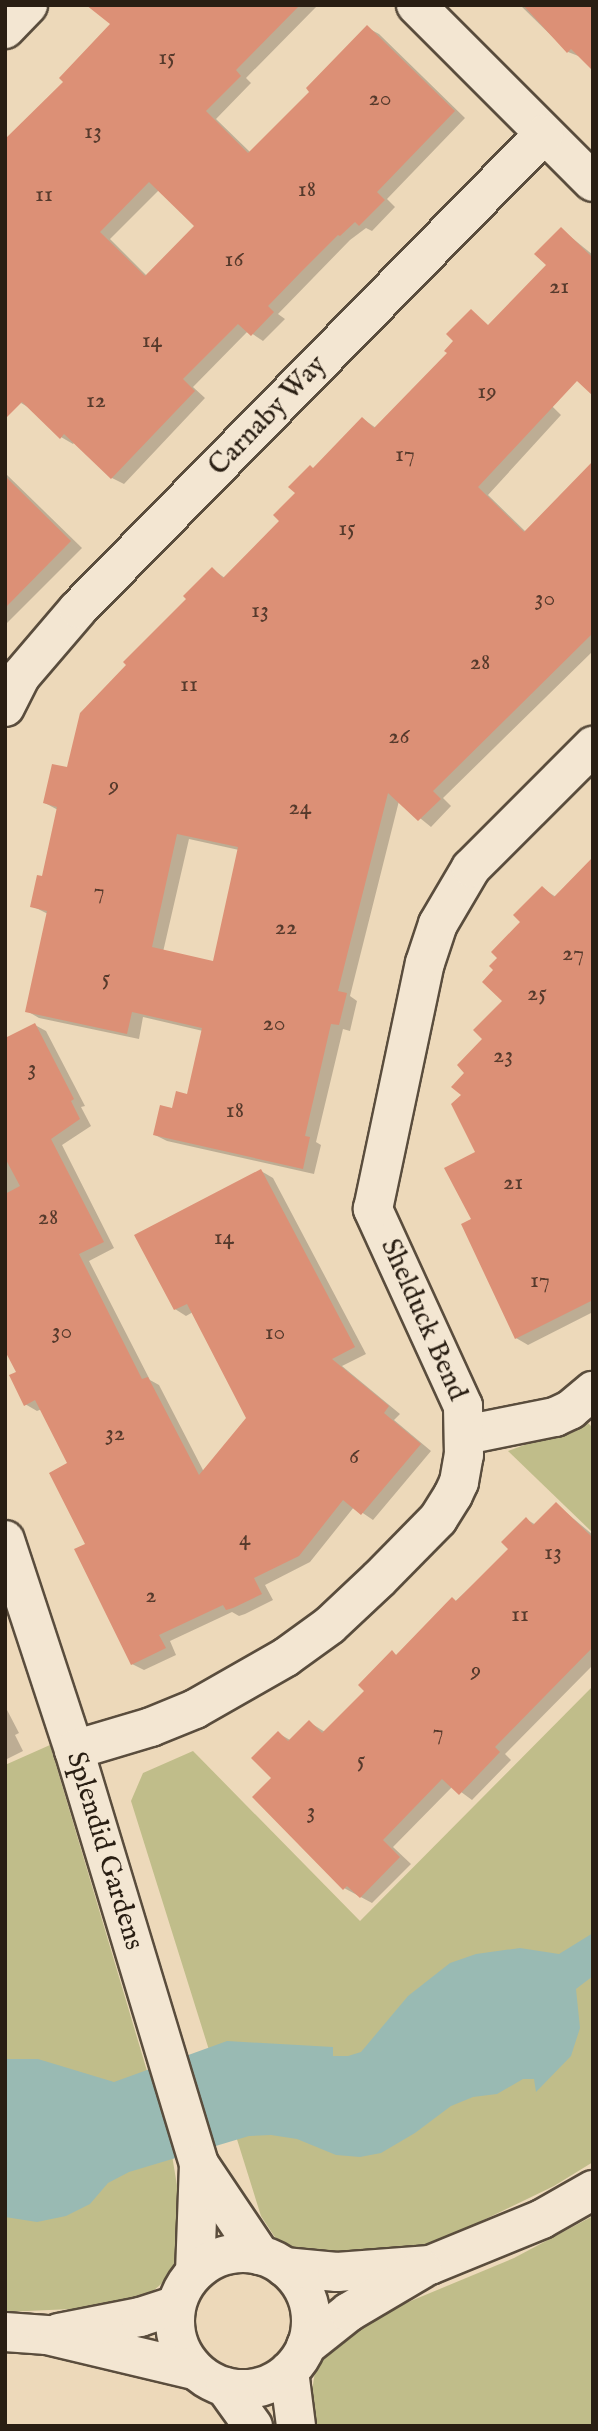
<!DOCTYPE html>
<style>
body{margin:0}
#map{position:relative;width:598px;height:2431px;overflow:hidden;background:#edd9ba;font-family:"IM FELL English",serif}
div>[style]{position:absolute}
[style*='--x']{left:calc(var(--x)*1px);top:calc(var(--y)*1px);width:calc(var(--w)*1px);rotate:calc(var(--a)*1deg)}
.green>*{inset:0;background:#c0bd8a}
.water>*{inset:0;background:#99bab3}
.shadow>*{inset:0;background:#0003}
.building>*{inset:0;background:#dc9076}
.roads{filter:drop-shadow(2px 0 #5a4d3d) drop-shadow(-2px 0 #5a4d3d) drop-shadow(0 2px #5a4d3d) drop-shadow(0 -2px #5a4d3d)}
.minor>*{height:38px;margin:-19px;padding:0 19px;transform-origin:19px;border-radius:19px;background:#f3e6d2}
.minor>.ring{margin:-19px;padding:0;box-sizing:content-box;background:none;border:38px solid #f3e6d2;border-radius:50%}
span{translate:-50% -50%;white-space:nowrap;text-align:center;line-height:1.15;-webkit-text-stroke:5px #f3e6d2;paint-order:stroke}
.number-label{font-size:24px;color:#563a2c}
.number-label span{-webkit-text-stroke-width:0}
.street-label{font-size:28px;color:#291e13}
.frame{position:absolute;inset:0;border:7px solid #291e13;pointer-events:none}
</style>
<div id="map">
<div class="green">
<i style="clip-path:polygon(587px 1422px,593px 1428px,593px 1533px,508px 1451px)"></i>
<i style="clip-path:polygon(593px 1686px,593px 2162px,554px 2186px,446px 2238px,406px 2251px,375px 2256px,299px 2250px,278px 2242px,261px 2216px,131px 1801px,143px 1773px,193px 1751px,360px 1921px)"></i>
<i style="clip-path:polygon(50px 1745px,172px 2155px,179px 2198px,180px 2260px,168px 2278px,152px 2292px,116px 2307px,5px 2312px,5px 1765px)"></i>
<i style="clip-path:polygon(593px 2216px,593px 2426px,316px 2426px,312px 2391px,316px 2365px,329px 2344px,370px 2318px,514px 2258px)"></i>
</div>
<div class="water">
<i style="clip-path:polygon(593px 1933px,593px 1976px,576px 1989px,580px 2028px,571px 2056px,536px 2092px,534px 2079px,523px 2079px,497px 2094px,473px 2097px,451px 2106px,415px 2133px,381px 2153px,360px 2157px,336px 2155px,297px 2139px,271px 2135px,249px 2136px,129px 2172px,108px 2183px,90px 2204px,66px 2216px,37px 2222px,5px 2217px,5px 2059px,38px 2059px,114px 2082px,227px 2041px,333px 2047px,333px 2056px,348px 2056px,361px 2052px,408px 1996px,450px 1963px,476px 1954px,520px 1948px,559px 1954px)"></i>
</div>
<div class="shadow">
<i style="clip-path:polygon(evenodd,139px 5px,318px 5px,246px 78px,251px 83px,216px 119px,251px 153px,312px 92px,368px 28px,379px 34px,465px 118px,387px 199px,395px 207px,372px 231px,366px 228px,350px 240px,313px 278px,278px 314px,285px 319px,263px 341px,248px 331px,193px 387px,205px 398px,124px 484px,112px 478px,75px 442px,73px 444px,61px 437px,33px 410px,21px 403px,139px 5px,159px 190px,196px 226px,147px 276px,110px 239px,159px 190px)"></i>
<i style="clip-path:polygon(520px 5px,593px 5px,581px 57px,568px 52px)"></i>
<i style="clip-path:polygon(561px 229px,593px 255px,593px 366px,548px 265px)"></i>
<i style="clip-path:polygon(evenodd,480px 335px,561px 415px,488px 495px,526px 532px,593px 464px,593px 651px,443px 798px,451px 806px,431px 827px,399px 801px,350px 996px,357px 1001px,350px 1031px,343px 1029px,316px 1142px,321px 1145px,314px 1174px,167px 1141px,155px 1135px,188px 1096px,203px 1031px,143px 1017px,139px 1039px,39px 1018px,27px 1011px,48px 914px,32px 906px,43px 878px,58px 810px,45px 803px,212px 569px,225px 578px,281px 521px,314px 469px,363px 419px,376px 428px,480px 335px,189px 839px,239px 850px,214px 963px,163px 952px,189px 839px)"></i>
<i style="clip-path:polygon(5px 473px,82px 548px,5px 625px)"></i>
<i style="clip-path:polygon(542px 888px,556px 897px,593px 1198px,593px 1312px,528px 1345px,516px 1338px,473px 1220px,477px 1153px,467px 1073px,504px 1001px,496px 970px,500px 958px)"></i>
<i style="clip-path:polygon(35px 1025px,46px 1031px,85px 1106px,81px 1107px,91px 1126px,62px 1145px,114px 1248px,89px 1261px,150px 1380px,159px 1385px,204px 1472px,248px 1419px,193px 1312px,186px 1316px,175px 1309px,261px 1171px,273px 1178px,366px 1354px,342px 1366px,400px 1414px,394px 1420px,431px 1451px,373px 1520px,354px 1507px,310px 1562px,265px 1585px,273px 1600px,245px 1614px,239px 1616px,232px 1612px,170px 1641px,176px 1655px,144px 1670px,132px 1664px,87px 1544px,70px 1464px,42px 1409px,37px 1411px,25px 1404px,18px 1372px,5px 1347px,5px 1040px)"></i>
<i style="clip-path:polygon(556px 1504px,593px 1535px,593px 1665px,505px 1754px,511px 1760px,472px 1800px,453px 1786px,393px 1847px,411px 1864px,372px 1903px,344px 1888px,274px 1778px,278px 1733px,290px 1740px,309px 1722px,325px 1732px,366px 1691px,392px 1652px,397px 1656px,511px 1549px,526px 1519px,536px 1525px)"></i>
<i style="clip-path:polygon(5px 1706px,19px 1733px,15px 1735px,23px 1751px,5px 1760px)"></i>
</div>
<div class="building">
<i style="clip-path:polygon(evenodd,86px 5px,300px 5px,236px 70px,241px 76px,206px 111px,248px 153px,309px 92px,306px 88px,367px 25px,455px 111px,377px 192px,385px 200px,359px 226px,355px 222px,340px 236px,338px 235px,301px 272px,268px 306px,274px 312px,251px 336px,238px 324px,183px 379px,195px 391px,111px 479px,64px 434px,60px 439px,22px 402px,5px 419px,5px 139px,63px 82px,59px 78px,110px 24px,86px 5px,149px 182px,194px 226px,145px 276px,100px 232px,149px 182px)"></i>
<i style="clip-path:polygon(523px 5px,593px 5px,593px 71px,571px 49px,567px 53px)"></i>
<i style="clip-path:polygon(evenodd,561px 227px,593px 258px,593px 396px,577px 381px,478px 487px,524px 532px,593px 461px,593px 633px,433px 791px,441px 799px,418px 821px,388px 793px,338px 991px,347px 993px,339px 1025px,331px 1024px,305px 1136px,310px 1137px,303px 1169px,153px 1135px,160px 1105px,172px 1108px,176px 1091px,187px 1094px,202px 1028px,132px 1012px,127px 1034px,25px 1012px,47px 911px,30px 907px,37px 875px,42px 876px,57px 807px,43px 803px,52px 764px,67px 767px,80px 713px,126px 665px,123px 662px,186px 599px,183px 596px,212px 567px,223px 578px,279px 521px,273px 515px,295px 493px,288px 487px,310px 465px,313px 468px,362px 417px,374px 428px,447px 353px,444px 351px,453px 341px,446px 334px,471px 309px,488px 325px,546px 265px,534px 254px,561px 227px,177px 834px,238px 847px,213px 961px,152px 947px,177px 834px)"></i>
<i style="clip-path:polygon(5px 476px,71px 541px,5px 608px)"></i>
<i style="clip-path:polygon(593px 857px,593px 1300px,515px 1339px,461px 1224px,471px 1219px,444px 1168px,475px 1152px,451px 1104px,461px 1095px,451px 1087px,464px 1073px,457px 1065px,482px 1039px,473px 1030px,502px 1001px,482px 982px,493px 970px,489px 966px,497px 958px,491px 952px,520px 922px,513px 915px,542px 886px,554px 897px)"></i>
<i style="clip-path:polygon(35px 1023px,74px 1099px,71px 1101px,80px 1119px,51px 1139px,104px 1242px,79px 1254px,142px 1379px,148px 1377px,199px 1475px,246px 1418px,187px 1304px,174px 1310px,134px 1235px,261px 1169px,355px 1347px,332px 1359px,389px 1406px,384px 1413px,421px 1444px,361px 1515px,343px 1500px,299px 1556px,254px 1578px,262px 1594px,233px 1608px,226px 1610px,223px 1605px,159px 1635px,166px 1648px,131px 1665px,74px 1549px,85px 1544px,49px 1473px,67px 1463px,35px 1400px,24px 1406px,9px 1375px,16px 1372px,5px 1351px,5px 1194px,20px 1186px,5px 1158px,5px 1038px)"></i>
<i style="clip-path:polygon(556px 1502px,593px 1538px,593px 1647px,495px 1747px,500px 1752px,459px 1795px,442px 1779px,383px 1840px,400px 1857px,360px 1898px,347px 1886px,343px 1890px,252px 1797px,271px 1778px,251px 1758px,278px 1731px,288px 1741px,309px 1720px,322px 1733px,364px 1691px,358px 1685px,392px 1650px,396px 1655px,452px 1597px,456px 1601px,508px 1549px,501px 1542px,526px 1517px,533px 1525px)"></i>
</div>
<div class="roads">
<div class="minor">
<i style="--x:416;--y:5;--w:250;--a:45"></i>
<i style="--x:5;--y:29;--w:33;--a:-46"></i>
<i style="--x:5;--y:707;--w:34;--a:-63"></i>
<i style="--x:20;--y:677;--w:89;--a:-49.5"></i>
<i style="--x:78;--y:609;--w:665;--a:-45.55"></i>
<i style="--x:465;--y:1435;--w:92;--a:-11.3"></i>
<i style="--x:555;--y:1417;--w:17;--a:-25"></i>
<i style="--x:570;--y:1410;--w:30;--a:-40"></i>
<i style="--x:5;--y:1540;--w:221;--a:71.8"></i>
<i style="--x:74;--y:1750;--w:432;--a:73.2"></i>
<i style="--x:199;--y:2164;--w:108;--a:92.1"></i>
<i style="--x:74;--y:1750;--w:80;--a:-16.6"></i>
<i style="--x:151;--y:1727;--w:48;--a:-22.2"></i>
<i style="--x:195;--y:1709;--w:105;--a:-29.7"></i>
<i style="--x:286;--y:1657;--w:54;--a:-36"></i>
<i style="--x:330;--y:1625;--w:67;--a:-43.2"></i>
<i style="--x:379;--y:1579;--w:84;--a:-45.5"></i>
<i style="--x:438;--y:1519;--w:28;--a:-58"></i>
<i style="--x:453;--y:1495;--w:14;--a:-65"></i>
<i style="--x:459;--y:1482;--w:27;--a:-80"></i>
<i style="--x:464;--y:1455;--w:49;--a:-91.2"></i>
<i style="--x:463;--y:1406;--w:217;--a:-114.6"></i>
<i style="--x:373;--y:1209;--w:251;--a:-78.1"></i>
<i style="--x:425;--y:963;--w:41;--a:-71.6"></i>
<i style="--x:438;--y:924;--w:65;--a:-59.5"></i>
<i style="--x:471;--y:868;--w:173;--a:-45"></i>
<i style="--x:199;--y:2164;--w:110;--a:56.2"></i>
<i class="ring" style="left:175px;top:2253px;width:98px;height:98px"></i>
<i style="--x:284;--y:2267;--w:53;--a:5.4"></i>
<i style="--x:337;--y:2272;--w:93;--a:-4.3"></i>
<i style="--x:430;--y:2265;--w:121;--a:-22.3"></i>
<i style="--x:542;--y:2219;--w:59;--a:-29.6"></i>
<i style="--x:5;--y:2332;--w:42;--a:4.1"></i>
<i style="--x:47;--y:2335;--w:151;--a:13.4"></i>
<i style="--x:59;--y:2333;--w:83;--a:-11.2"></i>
<i style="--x:140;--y:2317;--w:38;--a:-18"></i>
<i style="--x:306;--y:2346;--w:55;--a:-38.3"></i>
<i style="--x:349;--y:2312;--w:85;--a:-30.5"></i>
<i style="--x:289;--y:2371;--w:55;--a:82.7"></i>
<i style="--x:225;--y:2387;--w:48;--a:54.3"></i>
</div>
</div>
<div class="number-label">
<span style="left:167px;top:58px">15</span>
<span style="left:380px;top:99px">20</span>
<span style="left:93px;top:132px">13</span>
<span style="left:307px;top:190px">18</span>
<span style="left:44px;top:195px">11</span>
<span style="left:234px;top:260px">16</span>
<span style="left:559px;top:287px">21</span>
<span style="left:152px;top:341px">14</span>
<span style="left:487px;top:392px">19</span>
<span style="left:96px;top:401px">12</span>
<span style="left:405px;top:455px">17</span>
<span style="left:347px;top:529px">15</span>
<span style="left:545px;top:599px">30</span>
<span style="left:260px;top:611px">13</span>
<span style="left:480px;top:663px">28</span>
<span style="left:189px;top:685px">11</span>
<span style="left:399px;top:737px">26</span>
<span style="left:114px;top:786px">9</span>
<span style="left:300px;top:808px">24</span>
<span style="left:99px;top:892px">7</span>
<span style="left:286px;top:928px">22</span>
<span style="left:573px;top:954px">27</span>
<span style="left:106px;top:979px">5</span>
<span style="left:537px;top:994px">25</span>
<span style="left:274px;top:1024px">20</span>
<span style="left:503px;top:1056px">23</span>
<span style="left:32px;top:1069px">3</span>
<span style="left:235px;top:1111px">18</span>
<span style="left:513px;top:1183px">21</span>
<span style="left:48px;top:1218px">28</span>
<span style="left:224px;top:1238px">14</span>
<span style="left:540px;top:1281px">17</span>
<span style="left:62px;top:1332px">30</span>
<span style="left:275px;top:1333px">10</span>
<span style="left:115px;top:1434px">32</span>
<span style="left:354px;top:1457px">6</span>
<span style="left:245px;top:1539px">4</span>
<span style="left:553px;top:1553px">13</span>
<span style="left:151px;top:1596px">2</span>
<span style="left:520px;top:1615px">11</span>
<span style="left:476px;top:1671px">9</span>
<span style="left:438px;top:1733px">7</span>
<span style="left:361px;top:1761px">5</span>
<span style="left:311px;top:1812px">3</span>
</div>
<div class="street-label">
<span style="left:268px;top:416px;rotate:-46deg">Carnaby Way</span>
<span style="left:423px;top:1320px;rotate:66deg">Shelduck Bend</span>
<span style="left:104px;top:1851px;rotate:73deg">Splendid Gardens</span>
</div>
<div class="frame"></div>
</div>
